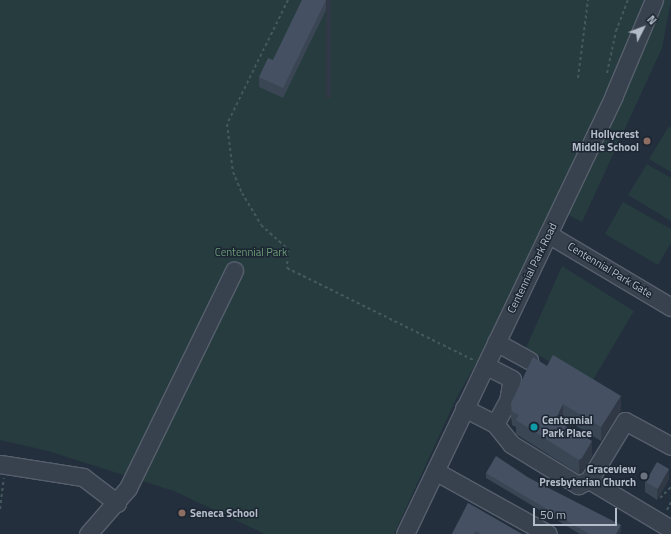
<!DOCTYPE html>
<style>
body{margin:0}
#map{position:relative;width:671px;height:534px;overflow:hidden;background:#242f3e;font-family:"Titillium Web",sans-serif}
div>[style]{position:absolute}
[style*='--x']{left:calc(var(--x)*1px);top:calc(var(--y)*1px);width:calc(var(--w)*1px);rotate:calc(var(--a)*1deg)}
.green>*{inset:0;background:#263c3f}
.path>*{height:2px;margin-top:-1px;transform-origin:0;background:repeating-linear-gradient(90deg,#44595c 0 3px,transparent 0 6px)}
.roads{filter:drop-shadow(1px 0 #565f6c) drop-shadow(-1px 0 #565f6c) drop-shadow(0 1px #565f6c) drop-shadow(0 -1px #565f6c)}
.minor>*{height:17px;margin:-8.5px;padding:0 8.5px;transform-origin:8.5px;border-radius:8.5px;background:#38414e}
.wall>*{inset:0;background:#3b4654}
.shaded-wall>*{inset:0;background:#303945;transform-origin:0 0}
.building>*{inset:0;background:#455162;transform-origin:0 0}
.dots>*{width:11px;height:11px;translate:-50% -50%;box-sizing:border-box;border:2px solid #1d2633;border-radius:50%}
span{translate:-50% -50%;white-space:nowrap;text-align:center;line-height:1.15;-webkit-text-stroke:3px #1d2633;paint-order:stroke}
.poi-label{font-size:11px;color:#b4bcc9;font-weight:700}
.right{translate:-100% -50%;text-align:right}
.left{translate:0 -50%;text-align:left}
.park-label{font-size:11px;color:#6b9a76}
.street-label{font-size:11px;color:#b4bcc9}
.north{position:absolute;left:623px;top:8px;width:40px;height:40px;-webkit-text-stroke:3px #1d2633;paint-order:stroke;rotate:48deg;font-size:11px;font-weight:700;line-height:16px;text-align:center;color:#b4bcc9}
.north::after{content:'';display:block;margin:auto;width:14px;height:18px;background:#b4bcc9;clip-path:polygon(50% 0,100% 100%,50% 72%,0 100%)}
.scale{position:absolute;left:533px;top:508px;width:84px;height:18px;box-sizing:border-box;border:2px solid #b4bcc9;border-top:0;padding-left:5px;font-size:12px;line-height:14px;white-space:nowrap;color:#b4bcc9;-webkit-text-stroke:3px #1d2633;paint-order:stroke}
</style>
<div id="map">
<div class="green">
<i style="clip-path:polygon(0 0,671px 0,662px 48px,582px 222px,563px 212px,457px 397px,394px 534px,265px 534px,174px 491px,48px 451px,0 440px)"></i>
<i style="clip-path:polygon(669px 126px,671px 128px,671px 172px,649px 159px)"></i>
<i style="clip-path:polygon(647px 164px,671px 178px,671px 221px,628px 195px)"></i>
<i style="clip-path:polygon(623px 202px,671px 229px,671px 243px,658px 265px,605px 234px)"></i>
<i style="clip-path:polygon(562px 266px,634px 311px,590px 385px,526px 348px)"></i>
</div>
<div class="path">
<i style="--x:288;--y:0;--w:138;--a:116.2"></i>
<i style="--x:227;--y:124;--w:48;--a:82.9"></i>
<i style="--x:233;--y:172;--w:23;--a:67"></i>
<i style="--x:242;--y:193;--w:37;--a:59"></i>
<i style="--x:261;--y:225;--w:36;--a:42"></i>
<i style="--x:288;--y:249;--w:19;--a:93"></i>
<i style="--x:287;--y:268;--w:208;--a:26.3"></i>
<i style="--x:607;--y:73;--w:43;--a:-77.9"></i>
<i style="--x:616;--y:31;--w:33;--a:-69"></i>
<i style="--x:578;--y:78;--w:79;--a:-82.7"></i>
<i style="--x:660;--y:498;--w:16;--a:-45"></i>
<i style="--x:0;--y:509;--w:31;--a:-83"></i>
<i style="--x:667;--y:510;--w:9;--a:-63"></i>
</div>
<div class="roads">
<div class="minor">
<i style="--x:548;--y:234;--w:143;--a:30.7"></i>
<i style="--x:496;--y:342;--w:38;--a:29"></i>
<i style="--x:464;--y:408;--w:35;--a:27"></i>
<i style="--x:495;--y:424;--w:26;--a:-61"></i>
<i style="--x:508;--y:401;--w:22;--a:-80"></i>
<i style="--x:512;--y:379;--w:30;--a:-153"></i>
<i style="--x:495;--y:424;--w:26;--a:51"></i>
<i style="--x:511;--y:444;--w:79;--a:31.5"></i>
<i style="--x:578;--y:485;--w:12;--a:-24"></i>
<i style="--x:589;--y:480;--w:69;--a:-58.6"></i>
<i style="--x:625;--y:421;--w:52;--a:28.5"></i>
<i style="--x:0;--y:464;--w:84;--a:8.9"></i>
<i style="--x:83;--y:477;--w:43;--a:37.4"></i>
<i style="--x:435;--y:471;--w:129;--a:29.1"></i>
<i style="--x:589;--y:480;--w:96;--a:30.9"></i>
<i style="--x:88;--y:534;--w:61;--a:-49"></i>
<i style="--x:128;--y:488;--w:242;--a:-64"></i>
<i style="--x:405;--y:534;--w:486;--a:-64.5"></i>
<i style="--x:614;--y:95;--w:103;--a:-67.2"></i>
</div>
</div>
<div class="wall">
<i style="clip-path:polygon(302px 0,331px 0,283px 98px,259px 87px,259px 77px,273px 60px)"></i>
<i style="clip-path:polygon(547px 366px,621px 410px,601px 441px,563px 418px,561px 423px,592px 456px,582px 472px,579px 474px,516px 434px,516px 427px,512px 425px,511px 417px,511px 403px)"></i>
<i style="clip-path:polygon(486px 473px,529px 478px,621px 531px,619px 534px,580px 534px,486px 478px)"></i>
<i style="clip-path:polygon(669px 479px,657px 500px,645px 492px,645px 482px)"></i>
<i style="clip-path:polygon(468px 503px,522px 534px,452px 534px)"></i>
</div>
<div class="shaded-wall">
<i style="left:326px;top:0;width:5px;height:98px"></i>
<i style="clip-path:polygon(621px 396px,621px 410px,601px 441px,601px 427px)"></i>
<i style="clip-path:polygon(563px 404px,563px 418px,555px 434px,555px 420px)"></i>
<i style="clip-path:polygon(592px 441px,592px 456px,582px 472px,579px 474px,579px 460px)"></i>
<i style="clip-path:polygon(669px 469px,669px 479px,657px 500px,657px 490px)"></i>
<i style="clip-path:polygon(621px 525px,621px 531px,619px 534px,616px 534px)"></i>
</div>
<div class="building">
<i style="clip-path:polygon(302px 0,326px 0,283px 88px,259px 77px,268px 58px,273px 60px)"></i>
<i style="clip-path:polygon(553px 355px,621px 396px,601px 427px,563px 404px,555px 420px,592px 441px,582px 458px,579px 460px,516px 420px,519px 415px,512px 411px,511px 403px,533px 357px,547px 366px)"></i>
<i style="clip-path:polygon(496px 456px,529px 478px,621px 525px,616px 534px,589px 534px,486px 473px)"></i>
<i style="left:657px;top:462px;width:14px;height:23px;rotate:30deg"></i>
<i style="clip-path:polygon(468px 503px,522px 534px,481px 534px,476px 531px,474px 534px,452px 534px)"></i>
</div>
<div class="dots">
<i style="left:647px;top:141px;background:#8d6e63"></i>
<i style="left:534px;top:427px;background:#0f9aa8"></i>
<i style="left:644px;top:476px;background:#6b7280"></i>
<i style="left:182px;top:513px;background:#8d6e63"></i>
</div>
<div class="poi-label">
<span class="right" style="left:639px;top:141px">Hollycrest<br>Middle School</span>
<span class="left" style="left:542px;top:427px">Centennial<br>Park Place</span>
<span class="right" style="left:636px;top:476px">Graceview<br>Presbyterian Church</span>
<span class="left" style="left:190px;top:513px">Seneca School</span>
</div>
<div class="park-label">
<span style="left:251px;top:252px">Centennial Park</span>
</div>
<div class="street-label">
<span style="left:532px;top:268px;rotate:-64deg">Centennial Park Road</span>
<span style="left:610px;top:270px;rotate:31deg">Centennial Park Gate</span>
</div>
<div class="north">N</div>
<div class="scale">50 m</div>
</div>
